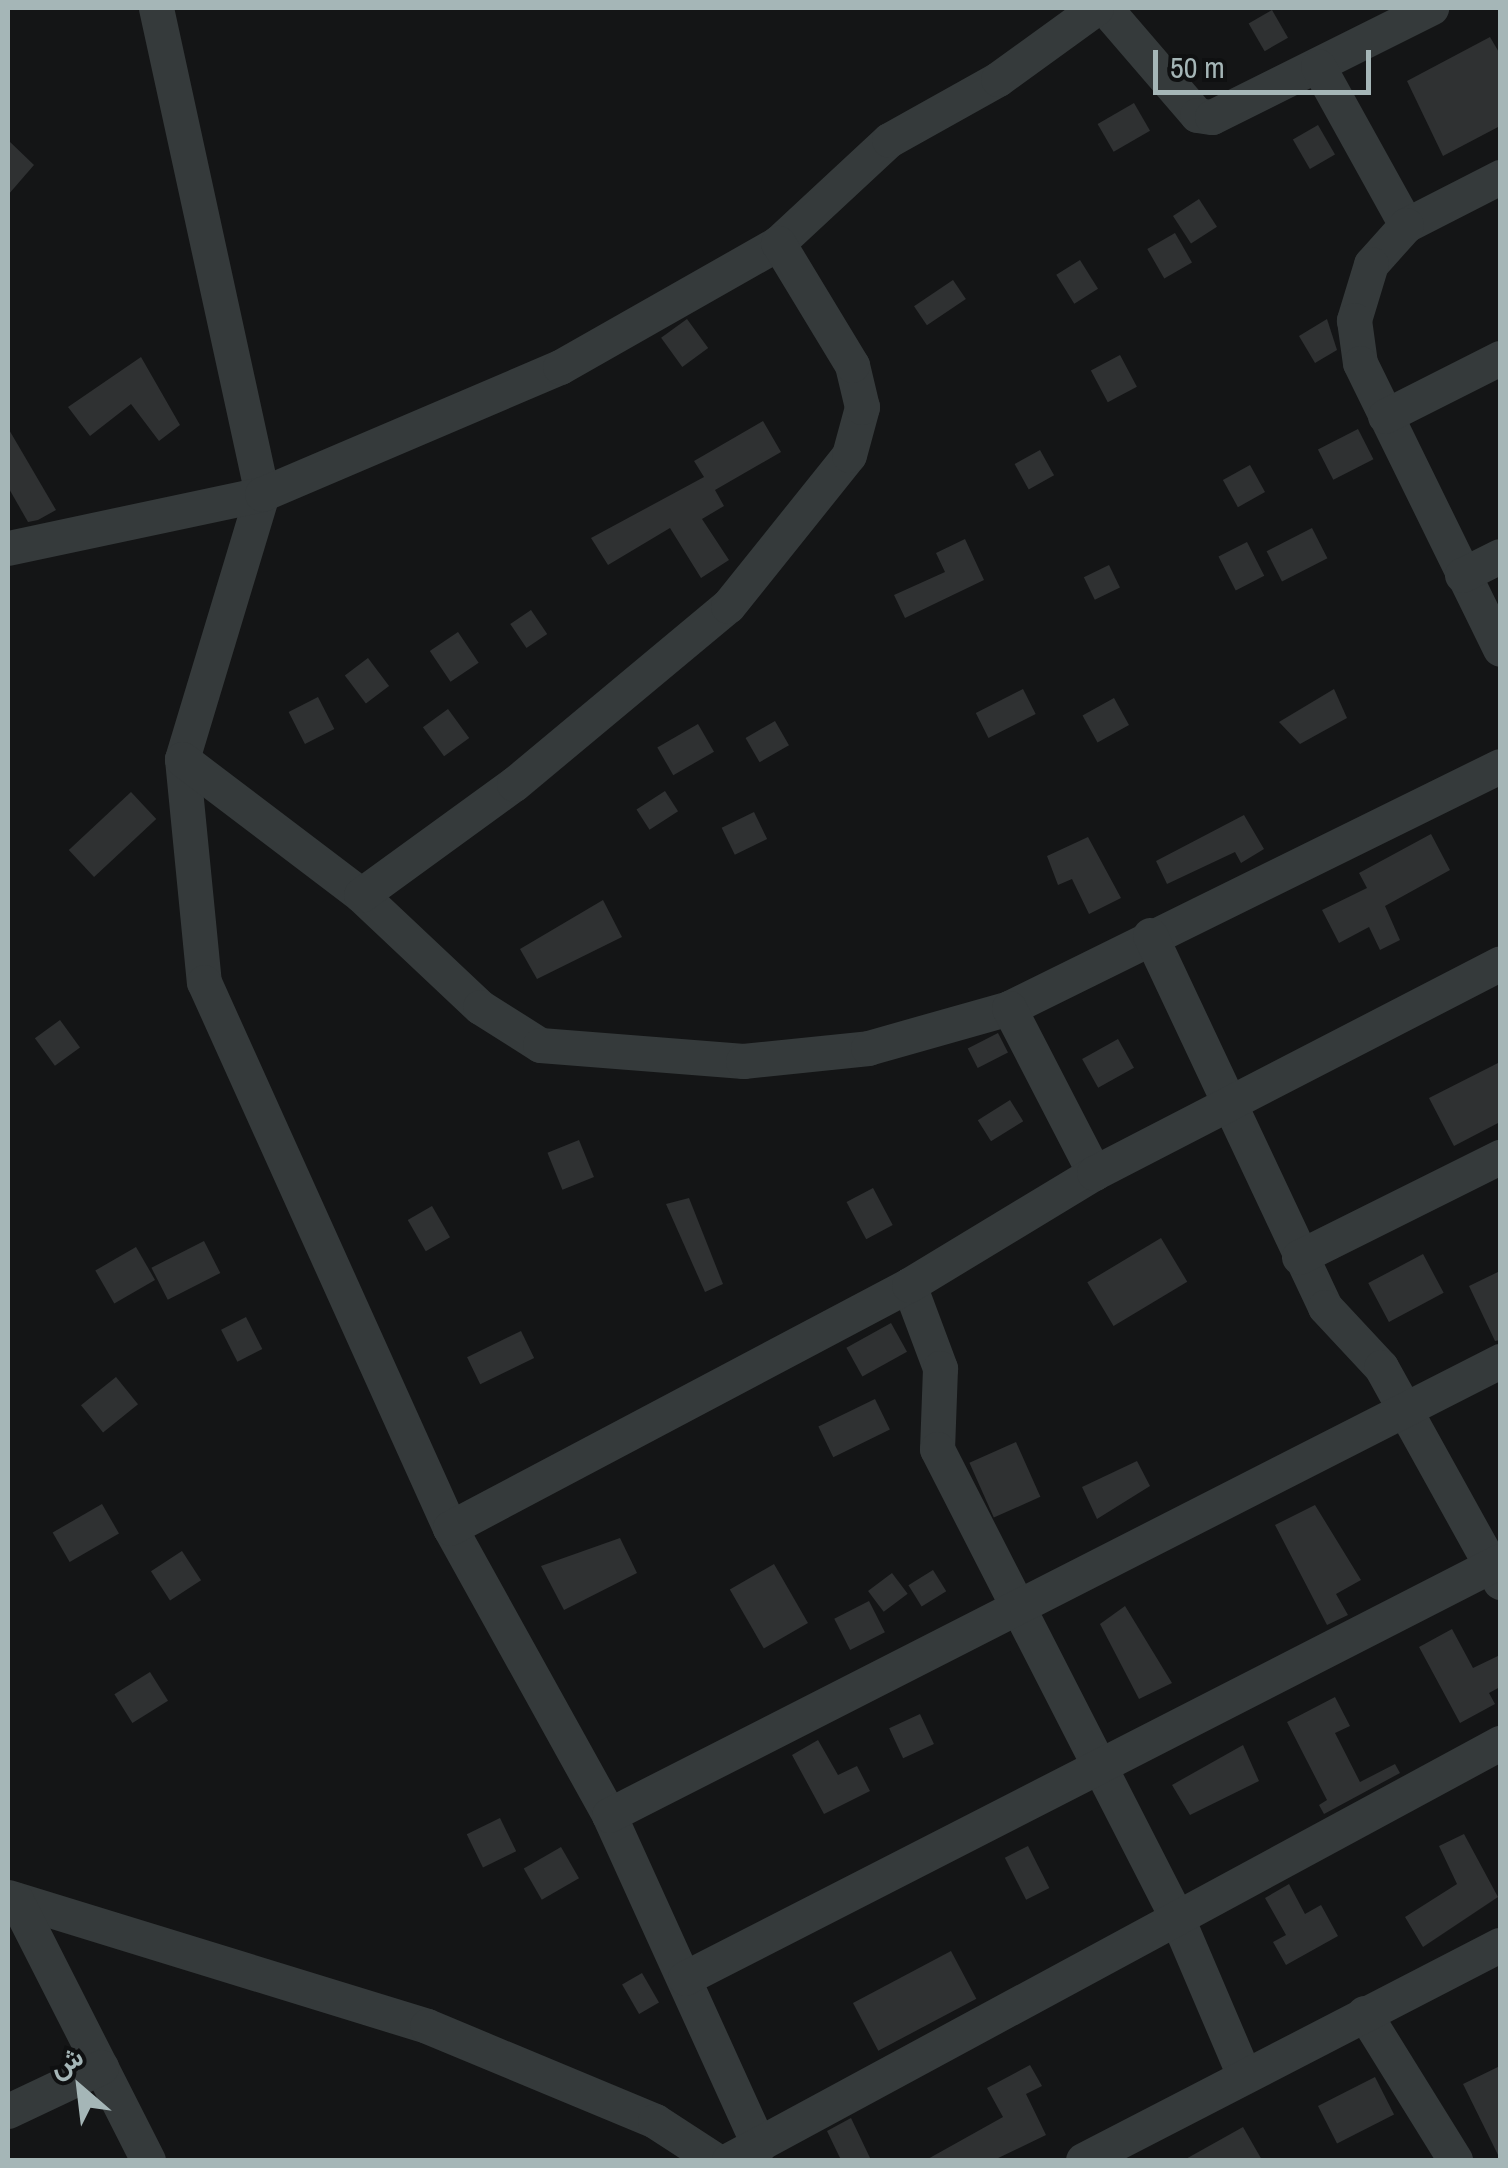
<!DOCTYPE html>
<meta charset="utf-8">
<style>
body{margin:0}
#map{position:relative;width:1508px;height:2168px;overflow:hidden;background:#141516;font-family:"Archivo Narrow",Vazirmatn,sans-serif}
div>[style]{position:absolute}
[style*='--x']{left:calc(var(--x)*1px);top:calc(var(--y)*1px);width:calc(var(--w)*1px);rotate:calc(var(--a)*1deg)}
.building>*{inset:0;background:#2f3132;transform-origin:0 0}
.minor>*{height:35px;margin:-17.5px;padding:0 17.5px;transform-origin:17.5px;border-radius:17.5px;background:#353a3b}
span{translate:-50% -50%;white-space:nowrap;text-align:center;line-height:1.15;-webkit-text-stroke:9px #0f1011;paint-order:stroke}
.frame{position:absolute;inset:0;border:10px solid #a5b6b7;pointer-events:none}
.north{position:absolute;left:30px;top:2038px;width:100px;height:100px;-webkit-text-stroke:8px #0f1011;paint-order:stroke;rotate:332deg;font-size:28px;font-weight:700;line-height:40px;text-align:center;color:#a5b6b7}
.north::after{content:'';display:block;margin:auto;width:35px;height:45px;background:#a5b6b7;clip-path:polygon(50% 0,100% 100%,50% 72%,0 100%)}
.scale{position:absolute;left:1153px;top:50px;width:218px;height:45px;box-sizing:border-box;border:5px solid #a5b6b7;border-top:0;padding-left:12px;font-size:30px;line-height:35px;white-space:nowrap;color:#a5b6b7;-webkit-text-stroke:8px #0f1011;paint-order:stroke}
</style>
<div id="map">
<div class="building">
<i style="left:1272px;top:10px;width:32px;height:27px;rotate:60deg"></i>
<i style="clip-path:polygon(1490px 37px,1500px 54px,1500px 126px,1443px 156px,1407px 81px)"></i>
<i style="left:1134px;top:103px;width:32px;height:42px;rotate:60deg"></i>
<i style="left:1318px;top:125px;width:34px;height:29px;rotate:60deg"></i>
<i style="clip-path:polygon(8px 140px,34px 165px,8px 195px)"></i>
<i style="left:1199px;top:199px;width:33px;height:31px;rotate:57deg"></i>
<i style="left:1175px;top:233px;width:34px;height:32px;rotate:60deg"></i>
<i style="left:1080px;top:260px;width:34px;height:28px;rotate:58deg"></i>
<i style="left:953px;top:280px;width:23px;height:47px;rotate:56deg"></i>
<i style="left:687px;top:319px;width:36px;height:32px;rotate:54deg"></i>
<i style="clip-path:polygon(1327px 319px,1337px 350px,1315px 363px,1299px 336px)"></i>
<i style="left:1120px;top:355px;width:36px;height:33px;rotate:62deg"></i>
<i style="clip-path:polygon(141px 357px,180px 425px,159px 441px,131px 404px,90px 436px,68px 407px)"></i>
<i style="clip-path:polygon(763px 421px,781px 452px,715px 490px,724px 506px,702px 519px,729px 560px,701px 578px,670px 528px,608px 565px,591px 538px,704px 477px,694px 461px)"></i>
<i style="clip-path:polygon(8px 428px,56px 510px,38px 520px,28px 522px,8px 487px)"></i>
<i style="left:1358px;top:429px;width:34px;height:45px;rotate:63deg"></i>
<i style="left:1040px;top:450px;width:29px;height:29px;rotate:61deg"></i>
<i style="left:1250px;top:465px;width:31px;height:31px;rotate:61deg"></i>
<i style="left:1312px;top:528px;width:34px;height:51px;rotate:63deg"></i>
<i style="clip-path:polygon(965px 539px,984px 580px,905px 618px,894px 595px,945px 572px,936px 553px)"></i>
<i style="left:1247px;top:542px;width:38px;height:32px;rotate:63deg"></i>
<i style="left:1109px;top:565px;width:25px;height:28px;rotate:64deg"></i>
<i style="left:531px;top:610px;width:29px;height:25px;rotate:56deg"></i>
<i style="left:458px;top:632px;width:37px;height:34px;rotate:56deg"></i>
<i style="left:368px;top:658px;width:35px;height:29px;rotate:53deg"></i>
<i style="left:1023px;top:689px;width:28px;height:53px;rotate:63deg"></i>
<i style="clip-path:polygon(1334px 689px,1347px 718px,1300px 744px,1279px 722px)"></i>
<i style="left:318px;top:697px;width:36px;height:33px;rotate:63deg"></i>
<i style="left:1114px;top:698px;width:31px;height:36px;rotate:61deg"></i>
<i style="left:448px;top:709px;width:36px;height:31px;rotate:54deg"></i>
<i style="left:775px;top:721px;width:28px;height:34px;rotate:60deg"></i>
<i style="left:698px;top:724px;width:32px;height:47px;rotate:60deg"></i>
<i style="left:665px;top:791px;width:24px;height:34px;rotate:57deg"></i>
<i style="left:131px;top:792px;width:37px;height:85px;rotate:47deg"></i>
<i style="left:754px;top:812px;width:30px;height:36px;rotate:64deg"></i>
<i style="clip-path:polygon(1244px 815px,1264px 849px,1241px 863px,1235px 852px,1167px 884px,1156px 861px)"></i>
<i style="clip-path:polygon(1431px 834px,1450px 870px,1385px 906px,1400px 940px,1380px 950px,1369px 927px,1339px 943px,1322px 910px,1367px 888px,1359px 873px)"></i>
<i style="clip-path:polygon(1088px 837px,1121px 898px,1089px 914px,1072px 879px,1058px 885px,1047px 856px)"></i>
<i style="clip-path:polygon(603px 900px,622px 937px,537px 979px,520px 949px)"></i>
<i style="left:60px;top:1020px;width:34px;height:31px;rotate:54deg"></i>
<i style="left:998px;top:1033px;width:22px;height:34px;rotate:63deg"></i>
<i style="left:1118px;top:1039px;width:33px;height:41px;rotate:61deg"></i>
<i style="clip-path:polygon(1500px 1062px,1500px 1122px,1454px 1146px,1429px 1098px)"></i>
<i style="left:1010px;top:1100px;width:25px;height:38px;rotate:58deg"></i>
<i style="left:579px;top:1140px;width:40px;height:34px;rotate:68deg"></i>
<i style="left:873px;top:1188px;width:42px;height:30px;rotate:62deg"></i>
<i style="clip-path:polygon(689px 1198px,723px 1284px,705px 1292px,666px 1204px)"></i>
<i style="left:432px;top:1206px;width:36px;height:28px;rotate:60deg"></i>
<i style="left:1161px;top:1238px;width:51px;height:86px;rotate:59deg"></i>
<i style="left:204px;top:1241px;width:36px;height:59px;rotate:63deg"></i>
<i style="left:136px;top:1247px;width:38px;height:47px;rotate:60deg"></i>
<i style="left:1423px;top:1254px;width:44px;height:62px;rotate:62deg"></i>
<i style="clip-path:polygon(1500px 1271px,1500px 1340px,1495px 1341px,1469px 1286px)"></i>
<i style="left:246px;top:1317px;width:36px;height:28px;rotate:63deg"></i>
<i style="left:891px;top:1323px;width:33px;height:51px;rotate:61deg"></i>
<i style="left:521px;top:1331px;width:30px;height:60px;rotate:64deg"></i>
<i style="left:116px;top:1377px;width:35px;height:45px;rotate:51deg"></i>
<i style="left:875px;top:1399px;width:34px;height:63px;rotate:64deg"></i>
<i style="left:1016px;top:1442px;width:60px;height:51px;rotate:66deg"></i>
<i style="clip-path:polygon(1137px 1461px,1150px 1486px,1097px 1519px,1082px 1487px)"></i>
<i style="left:102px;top:1504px;width:34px;height:57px;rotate:60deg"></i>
<i style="clip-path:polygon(1315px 1505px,1361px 1580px,1336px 1594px,1348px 1615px,1327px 1625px,1275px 1525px)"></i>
<i style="clip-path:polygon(620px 1538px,637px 1573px,564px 1610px,541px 1566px)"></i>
<i style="left:182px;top:1551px;width:35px;height:37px;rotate:57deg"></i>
<i style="left:774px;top:1564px;width:68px;height:51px;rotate:60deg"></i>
<i style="left:933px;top:1570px;width:25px;height:29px;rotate:58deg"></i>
<i style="left:892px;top:1573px;width:26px;height:30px;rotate:53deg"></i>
<i style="left:869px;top:1601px;width:35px;height:39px;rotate:63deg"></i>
<i style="clip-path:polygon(1125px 1606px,1172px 1683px,1139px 1699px,1100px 1624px)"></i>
<i style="clip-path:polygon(1452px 1629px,1473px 1668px,1500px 1655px,1500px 1687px,1489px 1693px,1495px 1704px,1460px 1723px,1419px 1647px)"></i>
<i style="left:150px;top:1672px;width:34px;height:42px;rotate:58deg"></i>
<i style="clip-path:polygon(1335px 1697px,1350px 1726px,1335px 1733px,1360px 1782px,1395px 1764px,1400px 1773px,1324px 1814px,1319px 1805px,1327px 1800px,1287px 1722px)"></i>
<i style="left:920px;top:1714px;width:33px;height:34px;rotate:65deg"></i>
<i style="clip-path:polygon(818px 1740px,838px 1775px,857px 1766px,870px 1791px,824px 1814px,792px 1755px)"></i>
<i style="clip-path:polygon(1243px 1745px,1259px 1781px,1190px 1815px,1172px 1785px)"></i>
<i style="left:500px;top:1818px;width:37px;height:37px;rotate:64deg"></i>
<i style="clip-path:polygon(1464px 1834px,1498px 1897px,1423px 1947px,1405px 1917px,1457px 1884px,1439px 1846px)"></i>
<i style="left:1028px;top:1846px;width:47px;height:26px;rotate:63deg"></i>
<i style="left:561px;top:1847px;width:36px;height:43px;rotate:60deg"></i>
<i style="clip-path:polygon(1289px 1884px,1305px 1914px,1321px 1905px,1338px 1936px,1286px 1965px,1273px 1942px,1286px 1935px,1265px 1898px)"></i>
<i style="left:951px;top:1951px;width:54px;height:111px;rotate:62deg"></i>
<i style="left:642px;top:1973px;width:34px;height:23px;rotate:60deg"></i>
<i style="clip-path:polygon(1030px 2065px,1042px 2086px,1026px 2094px,1046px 2135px,994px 2160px,926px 2160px,1003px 2117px,987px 2088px)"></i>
<i style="clip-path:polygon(1500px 2066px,1500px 2159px,1463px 2084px)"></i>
<i style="left:1375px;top:2077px;width:42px;height:64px;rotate:63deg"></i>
<i style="clip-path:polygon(851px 2118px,871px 2160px,841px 2160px,827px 2131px)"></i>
<i style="clip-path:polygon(1243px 2127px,1262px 2160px,1184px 2160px)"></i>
</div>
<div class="minor">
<i style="--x:156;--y:8;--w:497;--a:77.7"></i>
<i style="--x:262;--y:494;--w:277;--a:106.8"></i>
<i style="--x:182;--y:759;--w:224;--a:84.4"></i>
<i style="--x:204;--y:982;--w:599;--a:65.75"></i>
<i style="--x:450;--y:1528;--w:328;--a:61"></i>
<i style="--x:609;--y:1815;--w:363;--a:65.6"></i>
<i style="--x:1105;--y:8;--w:141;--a:49.3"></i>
<i style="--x:1197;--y:115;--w:15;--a:8"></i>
<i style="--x:1212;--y:117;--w:245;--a:-26.5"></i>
<i style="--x:1318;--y:66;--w:182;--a:61"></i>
<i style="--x:1500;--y:177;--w:106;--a:152.9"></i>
<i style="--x:1406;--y:225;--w:52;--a:131.9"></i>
<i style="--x:1371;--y:264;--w:59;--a:106.9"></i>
<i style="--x:1354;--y:320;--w:43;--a:82.1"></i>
<i style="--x:1360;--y:363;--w:318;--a:63.9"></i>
<i style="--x:1385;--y:416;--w:129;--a:-26.8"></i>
<i style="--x:8;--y:548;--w:260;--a:-12"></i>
<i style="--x:262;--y:494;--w:324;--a:-23.1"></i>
<i style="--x:560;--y:367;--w:251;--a:-29.6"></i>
<i style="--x:778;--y:243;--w:151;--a:-42.9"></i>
<i style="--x:889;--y:140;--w:125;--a:-29.2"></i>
<i style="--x:998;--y:79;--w:121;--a:-35.9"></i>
<i style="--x:1462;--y:575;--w:42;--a:-26.6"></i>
<i style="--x:182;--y:759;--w:225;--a:37.2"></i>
<i style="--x:361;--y:895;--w:163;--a:43.3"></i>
<i style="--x:480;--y:1007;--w:71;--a:32.3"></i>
<i style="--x:540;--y:1045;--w:204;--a:4.5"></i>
<i style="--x:743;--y:1061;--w:126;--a:-5.9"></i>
<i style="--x:868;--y:1048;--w:147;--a:-15.8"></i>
<i style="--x:1009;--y:1008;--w:547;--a:-26.24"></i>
<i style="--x:361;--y:895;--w:189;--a:-36"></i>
<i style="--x:514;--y:784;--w:278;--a:-39.8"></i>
<i style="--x:728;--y:606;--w:193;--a:-51.3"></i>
<i style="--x:849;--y:455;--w:50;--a:-74.8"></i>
<i style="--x:862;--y:407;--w:43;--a:-103.4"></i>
<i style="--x:852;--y:365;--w:143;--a:-121.2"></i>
<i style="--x:1150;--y:935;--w:411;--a:64.8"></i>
<i style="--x:1325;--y:1307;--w:82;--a:47"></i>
<i style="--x:1381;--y:1367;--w:246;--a:61"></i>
<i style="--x:1009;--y:1008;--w:186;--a:62.7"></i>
<i style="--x:1299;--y:1257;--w:225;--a:-26.5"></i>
<i style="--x:909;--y:1285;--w:89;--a:69.5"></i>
<i style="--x:940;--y:1368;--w:81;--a:92.1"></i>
<i style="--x:937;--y:1449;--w:527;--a:62.9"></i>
<i style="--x:1177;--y:1918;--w:168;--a:66.9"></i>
<i style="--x:450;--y:1528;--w:519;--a:-27.9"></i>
<i style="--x:909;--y:1285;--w:216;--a:-31.2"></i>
<i style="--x:1094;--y:1173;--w:457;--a:-27.3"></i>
<i style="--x:609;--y:1815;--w:1000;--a:-27"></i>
<i style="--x:8;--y:1897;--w:438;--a:17.1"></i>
<i style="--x:427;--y:2026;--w:247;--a:22.6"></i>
<i style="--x:655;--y:2121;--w:72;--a:33"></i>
<i style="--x:16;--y:1900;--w:292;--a:63.1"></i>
<i style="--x:685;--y:1978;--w:915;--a:-27.1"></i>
<i style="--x:1364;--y:2013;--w:173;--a:58.2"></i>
<i style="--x:8;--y:2111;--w:103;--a:-25.3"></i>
<i style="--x:729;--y:2160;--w:877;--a:-28.41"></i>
<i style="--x:1083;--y:2160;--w:469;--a:-27.3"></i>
</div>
<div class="frame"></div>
<div class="north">ش</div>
<div class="scale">50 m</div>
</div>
